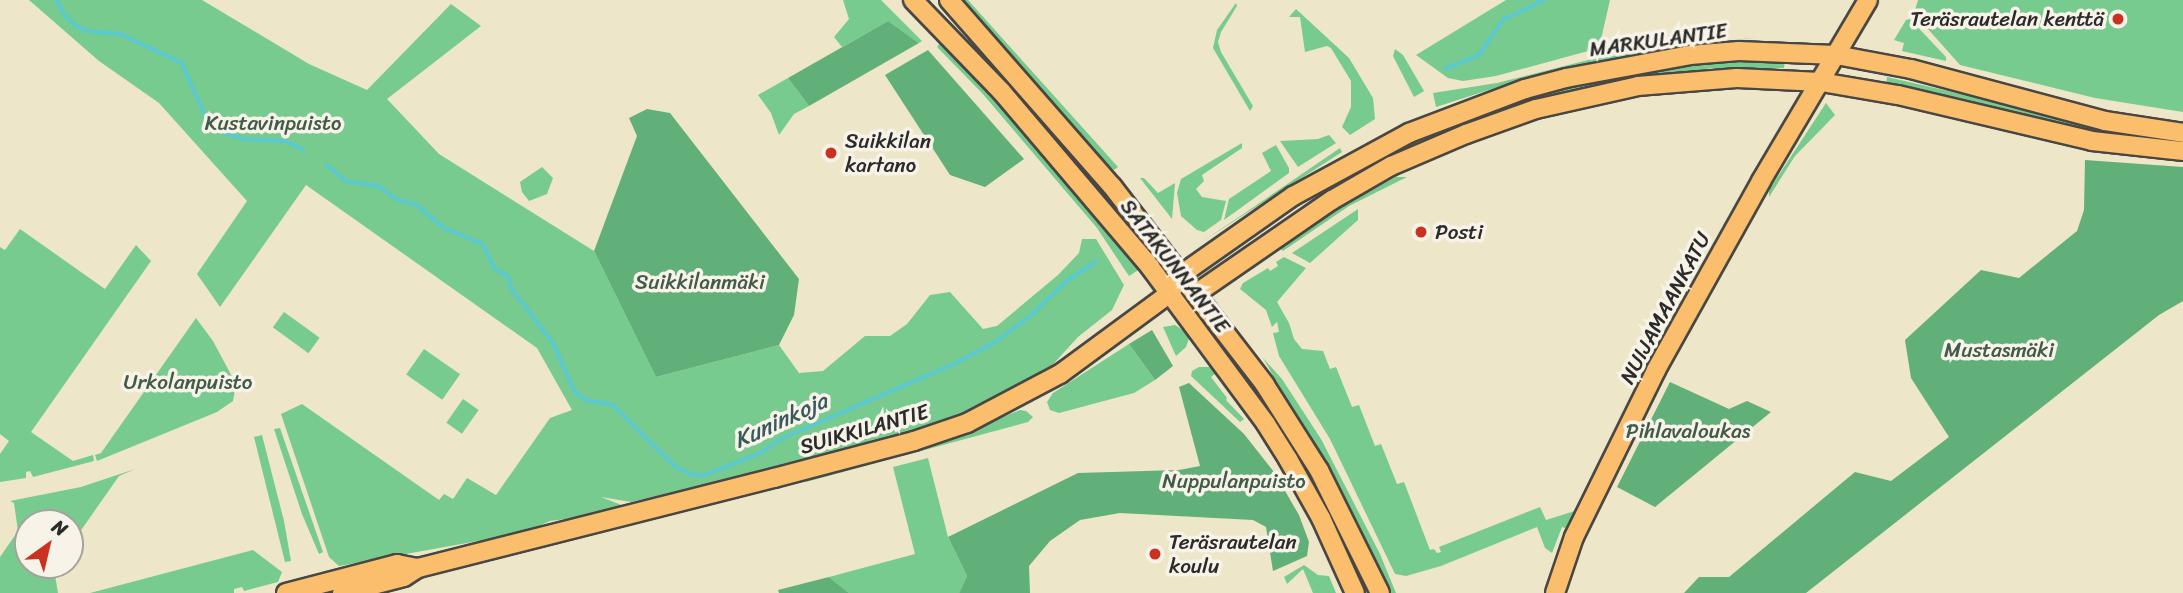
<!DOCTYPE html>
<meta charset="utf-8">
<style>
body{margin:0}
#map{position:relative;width:2183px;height:593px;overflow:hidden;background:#ede6c9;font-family:Sriracha,sans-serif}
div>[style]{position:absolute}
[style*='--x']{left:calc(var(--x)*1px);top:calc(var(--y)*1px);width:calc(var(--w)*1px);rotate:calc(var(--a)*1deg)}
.green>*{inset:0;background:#77cb8e;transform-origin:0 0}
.forest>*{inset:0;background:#61af79}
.stream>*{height:3.5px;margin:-1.75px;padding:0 1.75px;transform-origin:1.75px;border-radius:1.75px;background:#5bc9d0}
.roads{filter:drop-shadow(2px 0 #484743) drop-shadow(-2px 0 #484743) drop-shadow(0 2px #484743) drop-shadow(0 -2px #484743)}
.major>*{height:18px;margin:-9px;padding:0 9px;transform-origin:9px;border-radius:9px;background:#fabe6d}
.dots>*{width:19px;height:19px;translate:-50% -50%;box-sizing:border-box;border:4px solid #f7f3e8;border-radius:50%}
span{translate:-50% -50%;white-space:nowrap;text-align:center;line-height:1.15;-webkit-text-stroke:7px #f7f3e8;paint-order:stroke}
.poi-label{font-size:21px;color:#2b2b2b}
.right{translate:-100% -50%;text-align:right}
.left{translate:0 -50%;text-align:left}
.street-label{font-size:21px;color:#2b2b2b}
.park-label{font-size:21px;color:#425b49}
.water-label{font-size:23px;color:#395a5d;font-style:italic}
.north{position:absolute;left:14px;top:509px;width:70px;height:70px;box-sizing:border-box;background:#f7f3e8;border:2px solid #a5a39c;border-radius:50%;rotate:34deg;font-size:19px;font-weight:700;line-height:28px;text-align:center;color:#2b2b2b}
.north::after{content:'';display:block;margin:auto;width:24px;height:32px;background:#c8321e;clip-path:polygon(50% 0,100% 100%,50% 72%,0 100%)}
</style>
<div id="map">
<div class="green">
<i style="clip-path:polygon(29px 0,202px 0,309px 64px,367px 90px,451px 4px,481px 26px,387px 99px,439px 154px,594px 251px,656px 377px,779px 345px,799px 373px,823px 371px,865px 336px,890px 336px,907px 324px,930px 295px,950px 292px,983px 329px,997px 326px,1058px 275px,1079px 253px,1082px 239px,1096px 239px,1124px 285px,1112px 310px,1078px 337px,1047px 371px,1021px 388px,931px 427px,736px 479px,631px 502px,601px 497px,624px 506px,597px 515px,550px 521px,523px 533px,339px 566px,329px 557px,281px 414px,302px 404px,439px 500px,444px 494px,453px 499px,467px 478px,496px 495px,550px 418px,572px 410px,537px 348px,306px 185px,220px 307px,197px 274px,247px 201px,159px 103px,99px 61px)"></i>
<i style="clip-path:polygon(843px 0,881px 0,922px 41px,919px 43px,888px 21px,842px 47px,834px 37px,849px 19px)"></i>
<i style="clip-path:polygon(959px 0,968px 0,1118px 167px,1114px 170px,1094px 154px)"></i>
<i style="clip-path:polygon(1506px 0,1610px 0,1599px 48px,1496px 76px,1463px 81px,1448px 78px,1416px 55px)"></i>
<i style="clip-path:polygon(1918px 0,2183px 0,2183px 112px,2095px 98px,1960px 65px,1919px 19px,1915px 10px)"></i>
<i style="clip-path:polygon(1236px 3px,1237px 6px,1221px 32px,1218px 42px,1221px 52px,1253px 106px,1250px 111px,1213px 48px,1217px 30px)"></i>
<i style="clip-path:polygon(1296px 9px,1349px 58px,1373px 98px,1375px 119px,1350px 135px,1342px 127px,1351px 107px,1351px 81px,1331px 48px,1327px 46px,1305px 52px,1300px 17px,1289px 17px)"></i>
<i style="clip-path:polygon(1910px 19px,1946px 57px,1946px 61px,1902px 51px,1904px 43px,1894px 40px,1906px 20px)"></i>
<i style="clip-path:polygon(1758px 37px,1596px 62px,1498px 87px,1436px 107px,1433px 93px,1497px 83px,1596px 58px)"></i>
<i style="clip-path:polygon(972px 38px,1106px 189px,1103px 192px,968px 44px,967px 40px)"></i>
<i style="clip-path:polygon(939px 44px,948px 47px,1042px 149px,1140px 269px,1129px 276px,1097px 228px,982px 93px,937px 47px)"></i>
<i style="clip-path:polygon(1395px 49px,1403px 55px,1424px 91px,1414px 97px,1393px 56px)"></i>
<i style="clip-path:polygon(1733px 59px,1785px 60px,1784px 68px,1712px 68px,1577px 90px,1515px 108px,1447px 135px,1445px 131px,1534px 94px,1574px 83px,1668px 64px)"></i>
<i style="clip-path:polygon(1887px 77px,2118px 130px,2183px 141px,2183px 145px,2074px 129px,1886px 85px)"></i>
<i style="clip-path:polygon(788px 78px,809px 106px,794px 114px,779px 135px,771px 113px,758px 95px)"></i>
<i style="clip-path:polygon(1826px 103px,1835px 115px,1795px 156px,1769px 197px,1769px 190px)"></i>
<i style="clip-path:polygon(1329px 135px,1336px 143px,1298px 167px,1280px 141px,1318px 139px)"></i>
<i style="clip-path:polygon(1242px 143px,1242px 148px,1202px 175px,1204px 181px,1196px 189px,1202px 197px,1226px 201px,1221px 220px,1204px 232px,1197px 230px,1181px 216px,1177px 193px,1181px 179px)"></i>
<i style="clip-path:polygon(1276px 145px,1289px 168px,1289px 173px,1224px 220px,1229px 199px,1271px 171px,1262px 153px)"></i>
<i style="clip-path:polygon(1340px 148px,1342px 152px,1200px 243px,1242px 215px)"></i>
<i style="clip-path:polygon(542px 167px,553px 178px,547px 194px,529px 201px,522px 192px,520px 182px)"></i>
<i style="clip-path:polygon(1396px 177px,1407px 177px,1349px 206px,1283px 251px,1280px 248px,1348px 203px)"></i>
<i style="clip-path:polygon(1140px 178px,1144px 178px,1158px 193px,1175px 183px,1172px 219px)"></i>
<i style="clip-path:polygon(1358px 209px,1358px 220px,1310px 263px,1292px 253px)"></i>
<i style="clip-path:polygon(20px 229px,105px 289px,136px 245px,151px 261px,31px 432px,73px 461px,93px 455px,94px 461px,33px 477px,30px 471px,26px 472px,26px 478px,0 482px,0 454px,9px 441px,0 434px,0 247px,5px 250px)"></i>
<i style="clip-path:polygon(1284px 257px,1306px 268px,1277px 302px,1289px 323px,1294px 339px,1302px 349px,1323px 351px,1330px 369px,1336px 367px,1352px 407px,1359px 405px,1375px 446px,1381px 444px,1397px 484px,1404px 482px,1430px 550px,1434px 549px,1437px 553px,1441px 552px,1439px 547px,1540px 507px,1546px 520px,1578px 510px,1568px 529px,1562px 527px,1552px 553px,1545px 548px,1537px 527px,1441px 566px,1406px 576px,1395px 574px,1330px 439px,1279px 356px,1273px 333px,1279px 332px,1277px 322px,1272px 327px,1266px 310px,1240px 289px,1243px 283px,1268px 268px,1270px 271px,1278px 266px,1276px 262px)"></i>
<i style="left:284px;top:312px;width:44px;height:19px;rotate:36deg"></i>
<i style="clip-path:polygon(196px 318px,213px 341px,236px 384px,233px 401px,217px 412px,97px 461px,95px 455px,101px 453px)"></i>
<i style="clip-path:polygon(1175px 325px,1190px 335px,1186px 347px,1176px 356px,1163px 327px)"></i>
<i style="clip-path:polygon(1129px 344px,1155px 380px,1134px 393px,1059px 413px,1050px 410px,1047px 402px,1053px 393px)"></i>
<i style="left:424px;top:349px;width:44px;height:31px;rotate:35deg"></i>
<i style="clip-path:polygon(1263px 358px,1282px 379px,1321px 439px,1380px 554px,1396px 593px,1389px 593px,1346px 502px)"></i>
<i style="clip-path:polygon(1199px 367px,1210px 367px,1215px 374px,1211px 377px,1227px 398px,1226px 400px,1244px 419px,1240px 422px,1191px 376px,1192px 371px)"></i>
<i style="clip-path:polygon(1239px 369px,1270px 406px,1305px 459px,1373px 593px,1362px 593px,1236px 371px)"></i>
<i style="left:463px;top:399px;width:19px;height:29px;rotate:35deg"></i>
<i style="clip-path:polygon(1020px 410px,1026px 411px,1033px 417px,1028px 422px,806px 482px,805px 479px,958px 436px)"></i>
<i style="clip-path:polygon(280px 428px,323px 552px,319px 554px,302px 514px,274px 429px)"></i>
<i style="clip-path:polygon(262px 435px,284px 521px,291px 561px,285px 562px,254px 437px)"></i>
<i style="clip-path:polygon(928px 458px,948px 537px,967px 576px,959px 593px,849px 593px,829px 577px,915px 554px,893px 467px)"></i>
<i style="clip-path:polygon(135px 469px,119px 476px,70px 546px,70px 523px,28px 523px,28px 565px,56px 565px,54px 569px,58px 593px,0 593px,0 557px,18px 531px,14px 503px,10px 501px,81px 487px)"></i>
<i style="clip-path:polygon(253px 550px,282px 572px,278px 582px,244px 591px,242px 587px,234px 589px,234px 593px,90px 593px)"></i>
<i style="clip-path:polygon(1304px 565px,1318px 575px,1329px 576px,1336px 593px,1313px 593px,1303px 569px,1287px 584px,1284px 577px)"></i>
</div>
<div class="forest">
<i style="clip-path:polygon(888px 21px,919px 43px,809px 106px,788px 78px)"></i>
<i style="clip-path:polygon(928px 50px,1024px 159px,985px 187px,950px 175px,885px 75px)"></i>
<i style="clip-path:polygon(647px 109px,670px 113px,799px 279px,794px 315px,779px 345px,656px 377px,594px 251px,637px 136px,629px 118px)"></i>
<i style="clip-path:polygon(2085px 160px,2183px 167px,2183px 301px,2159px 315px,1806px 593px,1684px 593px,1699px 577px,1729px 577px,1855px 472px,1891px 481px,1949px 437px,1911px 378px,1905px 340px,1981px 270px,2019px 278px,2077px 231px,2084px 210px)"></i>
<i style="clip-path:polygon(1152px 330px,1173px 366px,1155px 380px,1129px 344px)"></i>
<i style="clip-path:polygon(1670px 382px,1729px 409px,1747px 401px,1771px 412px,1655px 507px,1617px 487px)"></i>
<i style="clip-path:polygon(1189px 383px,1244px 434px,1274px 472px,1299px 515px,1309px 542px,1307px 556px,1273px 571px,1266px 527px,1253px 520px,1120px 513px,1080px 520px,1050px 541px,1029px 566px,1030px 593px,959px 593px,967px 576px,948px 537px,1078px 473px,1179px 470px,1200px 466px,1179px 387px)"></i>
<i style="clip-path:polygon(829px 577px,849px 593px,779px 593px,778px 590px)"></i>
</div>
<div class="stream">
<i style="--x:57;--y:0;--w:17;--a:62"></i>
<i style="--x:65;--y:15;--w:14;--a:45"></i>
<i style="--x:75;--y:25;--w:14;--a:25"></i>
<i style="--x:88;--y:31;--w:33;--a:5"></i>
<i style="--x:121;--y:34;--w:68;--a:25.4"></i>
<i style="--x:182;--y:63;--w:59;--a:66"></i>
<i style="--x:206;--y:117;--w:25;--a:40"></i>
<i style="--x:225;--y:133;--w:20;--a:18"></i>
<i style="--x:244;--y:139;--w:42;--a:2.7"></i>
<i style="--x:286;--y:141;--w:20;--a:27"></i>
<i style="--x:1445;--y:69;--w:37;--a:-22"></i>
<i style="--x:1479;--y:55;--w:42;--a:-55.6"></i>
<i style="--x:1503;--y:20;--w:46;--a:-26"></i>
<i style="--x:327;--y:165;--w:25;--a:40"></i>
<i style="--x:346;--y:181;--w:33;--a:9"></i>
<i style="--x:379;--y:186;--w:21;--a:37"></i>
<i style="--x:396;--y:199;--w:22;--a:16"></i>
<i style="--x:417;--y:205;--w:35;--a:40"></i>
<i style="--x:444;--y:228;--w:42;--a:22.3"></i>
<i style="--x:483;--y:244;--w:28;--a:64"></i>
<i style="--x:495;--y:269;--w:15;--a:28"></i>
<i style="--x:508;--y:276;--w:14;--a:73"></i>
<i style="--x:512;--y:289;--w:69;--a:52.6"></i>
<i style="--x:554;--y:344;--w:52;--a:66.4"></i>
<i style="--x:575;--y:392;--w:14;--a:36"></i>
<i style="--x:586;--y:400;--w:27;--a:10"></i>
<i style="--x:613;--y:405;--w:87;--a:44.5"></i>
<i style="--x:675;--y:466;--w:20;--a:27"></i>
<i style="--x:693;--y:475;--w:12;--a:0"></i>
<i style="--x:705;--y:475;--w:60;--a:-21.4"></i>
<i style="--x:761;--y:453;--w:24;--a:-35"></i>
<i style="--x:781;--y:439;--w:193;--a:-23.5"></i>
<i style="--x:958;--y:362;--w:44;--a:-28.3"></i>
<i style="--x:997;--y:341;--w:40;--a:-37"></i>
<i style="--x:1029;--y:317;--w:54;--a:-43.5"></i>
<i style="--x:1068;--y:280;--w:33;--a:-33"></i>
</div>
<div class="roads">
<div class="major">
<i style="--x:913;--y:0;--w:127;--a:46"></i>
<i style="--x:1001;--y:91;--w:231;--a:49.7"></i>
<i style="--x:1150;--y:267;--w:195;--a:53.5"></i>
<i style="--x:1266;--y:424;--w:41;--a:57.8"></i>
<i style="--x:1288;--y:459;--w:68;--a:60.8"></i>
<i style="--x:1321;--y:518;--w:82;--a:65.6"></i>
<i style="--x:949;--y:0;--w:247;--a:48.8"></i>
<i style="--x:1112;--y:186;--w:251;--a:52.4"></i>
<i style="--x:1265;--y:385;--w:101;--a:57.6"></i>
<i style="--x:1319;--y:470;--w:137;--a:63.6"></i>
<i style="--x:1197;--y:293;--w:164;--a:-34.6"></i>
<i style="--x:1332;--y:200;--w:68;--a:-30"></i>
<i style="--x:1391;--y:166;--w:82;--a:-23.1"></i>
<i style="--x:1466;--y:134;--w:74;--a:-19.7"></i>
<i style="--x:1536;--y:109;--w:105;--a:-12.7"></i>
<i style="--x:1638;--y:86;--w:99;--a:-4.6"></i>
<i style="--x:1737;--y:78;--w:84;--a:2.7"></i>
<i style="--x:1821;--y:82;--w:78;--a:9.6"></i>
<i style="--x:1898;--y:95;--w:199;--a:13.3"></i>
<i style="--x:2092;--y:141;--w:92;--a:6.3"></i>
<i style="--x:286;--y:593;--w:115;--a:-14.6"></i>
<i style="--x:397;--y:564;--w:21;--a:11"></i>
<i style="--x:342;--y:593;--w:64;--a:-14.5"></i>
<i style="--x:404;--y:577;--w:17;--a:-33"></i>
<i style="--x:418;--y:568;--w:367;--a:-14.2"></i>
<i style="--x:774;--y:478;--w:145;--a:-14.8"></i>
<i style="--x:914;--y:441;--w:56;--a:-18.8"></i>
<i style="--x:967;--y:423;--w:105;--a:-27.8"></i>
<i style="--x:1060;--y:374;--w:135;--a:-36.3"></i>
<i style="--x:1169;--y:294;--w:24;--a:-57"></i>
<i style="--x:1182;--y:274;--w:136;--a:-35.1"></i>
<i style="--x:1293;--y:196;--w:132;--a:-28.5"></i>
<i style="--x:1409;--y:133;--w:124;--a:-20.8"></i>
<i style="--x:1525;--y:89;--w:42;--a:-15"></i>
<i style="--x:1566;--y:78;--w:126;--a:-10.5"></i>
<i style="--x:1690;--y:55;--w:49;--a:-4.7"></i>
<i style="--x:1739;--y:51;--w:97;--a:2.4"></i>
<i style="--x:1836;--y:55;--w:76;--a:10.6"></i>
<i style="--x:1911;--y:69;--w:201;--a:15"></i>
<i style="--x:2105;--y:121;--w:79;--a:8.7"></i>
<i style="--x:1555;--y:593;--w:59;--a:-71.3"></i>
<i style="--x:1574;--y:537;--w:186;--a:-63.8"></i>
<i style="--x:1656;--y:370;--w:216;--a:-60.9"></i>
<i style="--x:1761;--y:181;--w:210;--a:-59.4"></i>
</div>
</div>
<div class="dots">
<i style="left:2118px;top:19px;background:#c8321e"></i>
<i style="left:831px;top:153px;background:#c8321e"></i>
<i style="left:1421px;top:232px;background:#c8321e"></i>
<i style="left:1155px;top:554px;background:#c8321e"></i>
</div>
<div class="poi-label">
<span class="right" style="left:2104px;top:19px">Teräsrautelan kenttä</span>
<span class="left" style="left:845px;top:153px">Suikkilan<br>kartano</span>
<span class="left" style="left:1435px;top:232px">Posti</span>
<span class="left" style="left:1169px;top:554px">Teräsrautelan<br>koulu</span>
</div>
<div class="street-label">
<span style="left:1658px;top:40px;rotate:-8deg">MARKULANTIE</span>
<span style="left:1175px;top:266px;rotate:52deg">SATAKUNNANTIE</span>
<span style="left:1665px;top:308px;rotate:-62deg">NUIJAMAANKATU</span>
<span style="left:864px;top:429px;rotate:-16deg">SUIKKILANTIE</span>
</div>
<div class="park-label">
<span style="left:273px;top:123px">Kustavinpuisto</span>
<span style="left:700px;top:282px">Suikkilanmäki</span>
<span style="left:1999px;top:350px">Mustasmäki</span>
<span style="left:188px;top:382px">Urkolanpuisto</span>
<span style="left:1688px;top:431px">Pihlavaloukas</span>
<span style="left:1234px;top:481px">Nuppulanpuisto</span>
</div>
<div class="water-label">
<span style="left:781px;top:421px;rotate:-25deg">Kuninkoja</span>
</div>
<div class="north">N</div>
</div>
